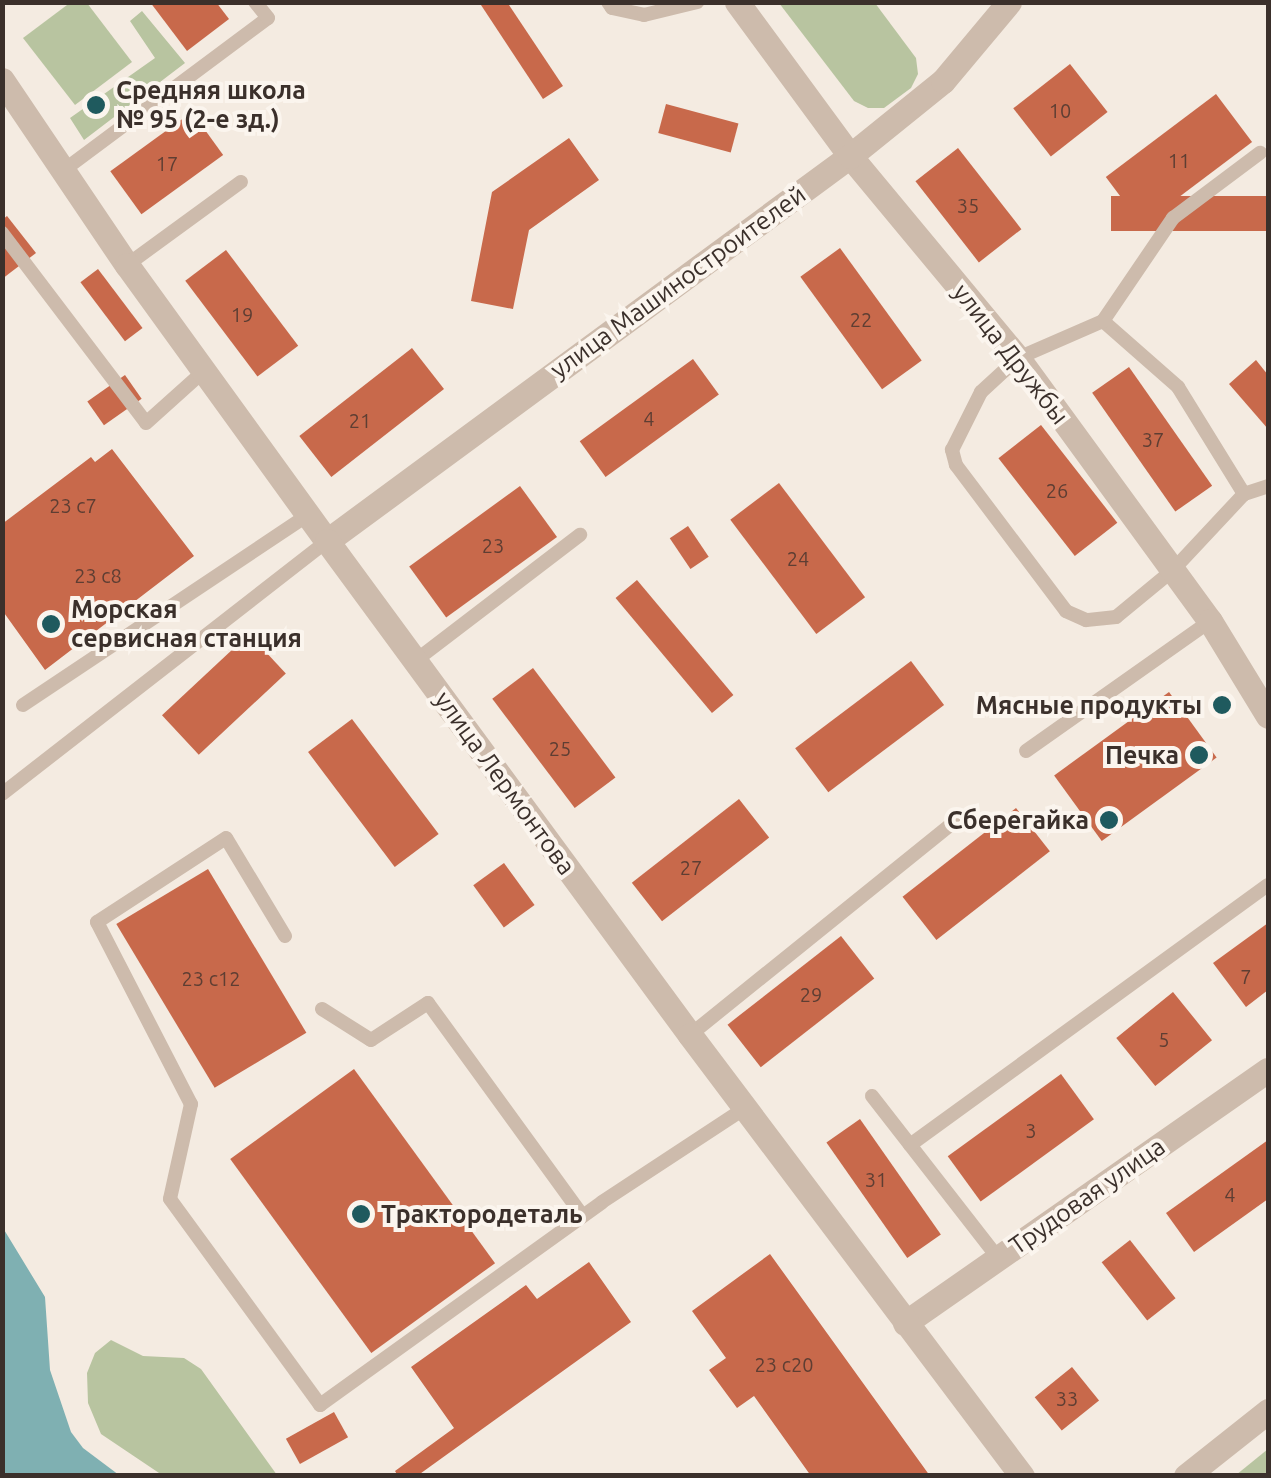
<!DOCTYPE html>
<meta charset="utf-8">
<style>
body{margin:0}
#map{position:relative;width:1271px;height:1478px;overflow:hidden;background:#f4ebe1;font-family:Ubuntu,sans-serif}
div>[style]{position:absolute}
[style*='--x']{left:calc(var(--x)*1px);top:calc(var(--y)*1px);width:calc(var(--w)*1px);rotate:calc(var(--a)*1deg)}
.green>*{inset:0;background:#b8c4a0}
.water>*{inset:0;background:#7fb0b2}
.building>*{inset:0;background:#c8694b;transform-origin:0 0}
.service>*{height:14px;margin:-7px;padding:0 7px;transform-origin:7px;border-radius:7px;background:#cdbbac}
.minor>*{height:25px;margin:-12.5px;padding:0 12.5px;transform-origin:12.5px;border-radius:12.5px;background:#cdbbac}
.tertiary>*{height:25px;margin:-12.5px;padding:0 12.5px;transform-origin:12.5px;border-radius:12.5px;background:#cdbbac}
.dots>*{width:28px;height:28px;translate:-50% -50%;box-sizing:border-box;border:5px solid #fbf5ee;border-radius:50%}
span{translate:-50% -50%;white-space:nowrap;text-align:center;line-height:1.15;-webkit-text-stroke:8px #fbf5ee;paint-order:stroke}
.number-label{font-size:20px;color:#5e3e33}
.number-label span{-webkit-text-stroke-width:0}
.poi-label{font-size:25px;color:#3b302b;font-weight:700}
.left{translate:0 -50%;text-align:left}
.right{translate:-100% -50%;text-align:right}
.street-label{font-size:25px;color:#3b302b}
.frame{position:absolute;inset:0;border:5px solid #3b302b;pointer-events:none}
</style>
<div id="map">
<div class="green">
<i style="clip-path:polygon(71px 2px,87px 3px,132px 62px,75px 105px,23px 38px)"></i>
<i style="clip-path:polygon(779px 3px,875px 3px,916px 58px,918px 74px,911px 88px,884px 108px,868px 108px,854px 101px)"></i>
<i style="clip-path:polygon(142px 11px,185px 63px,84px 140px,70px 118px,155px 58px,130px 21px)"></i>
<i style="clip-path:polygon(111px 1340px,143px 1356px,184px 1358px,201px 1369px,277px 1475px,162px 1475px,101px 1434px,88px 1403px,87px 1373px,95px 1353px)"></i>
<i style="clip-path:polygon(1268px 1449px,1268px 1475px,1236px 1475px)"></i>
</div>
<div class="water">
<i style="clip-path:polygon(3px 1228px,45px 1297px,50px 1370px,71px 1432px,83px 1448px,119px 1475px,3px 1475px)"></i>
</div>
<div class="building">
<i style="clip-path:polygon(150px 2px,216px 2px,229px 19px,187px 51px)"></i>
<i style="clip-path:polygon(479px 2px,507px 2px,563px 86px,543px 99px)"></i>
<i style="left:1070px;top:64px;width:61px;height:72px;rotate:52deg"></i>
<i style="left:1216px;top:94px;width:60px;height:138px;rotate:53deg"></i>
<i style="left:666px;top:104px;width:75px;height:30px;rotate:15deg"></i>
<i style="left:192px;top:112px;width:53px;height:101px;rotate:54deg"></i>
<i style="clip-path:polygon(569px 138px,599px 180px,529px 230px,513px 309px,471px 301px,492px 192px)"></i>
<i style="left:958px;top:148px;width:103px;height:54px;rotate:52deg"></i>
<i style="left:1268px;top:196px;width:35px;height:157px;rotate:90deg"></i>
<i style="clip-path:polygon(7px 216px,36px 253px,2px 279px,2px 220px)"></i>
<i style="left:840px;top:248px;width:139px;height:49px;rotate:54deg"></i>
<i style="left:226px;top:250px;width:120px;height:51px;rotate:53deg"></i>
<i style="left:98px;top:269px;width:74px;height:22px;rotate:53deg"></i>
<i style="left:412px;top:348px;width:52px;height:143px;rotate:52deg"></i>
<i style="left:693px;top:359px;width:44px;height:140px;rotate:54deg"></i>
<i style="clip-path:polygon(1256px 360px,1268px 375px,1268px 429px,1229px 384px)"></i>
<i style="left:1129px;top:367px;width:145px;height:45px;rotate:55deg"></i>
<i style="left:125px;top:375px;width:29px;height:46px;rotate:55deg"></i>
<i style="left:1041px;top:425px;width:124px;height:54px;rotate:52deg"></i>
<i style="clip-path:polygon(112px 449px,194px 556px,45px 670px,2px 610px,2px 524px,91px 457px,95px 462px)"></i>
<i style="left:779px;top:483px;width:143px;height:61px;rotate:53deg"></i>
<i style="left:520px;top:486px;width:63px;height:137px;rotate:54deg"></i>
<i style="left:688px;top:526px;width:37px;height:22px;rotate:56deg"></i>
<i style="left:637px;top:580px;width:150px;height:28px;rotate:50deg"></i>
<i style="left:249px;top:634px;width:54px;height:119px;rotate:47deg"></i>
<i style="left:911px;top:661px;width:55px;height:145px;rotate:53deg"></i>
<i style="left:533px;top:668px;width:137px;height:51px;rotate:53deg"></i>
<i style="left:1169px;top:692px;width:81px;height:142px;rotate:54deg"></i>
<i style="left:352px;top:719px;width:144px;height:55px;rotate:53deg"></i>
<i style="left:739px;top:799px;width:49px;height:136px;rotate:52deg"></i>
<i style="left:1016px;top:808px;width:55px;height:144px;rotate:52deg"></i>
<i style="left:504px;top:863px;width:52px;height:38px;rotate:54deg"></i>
<i style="left:208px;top:869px;width:191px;height:107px;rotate:59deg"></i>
<i style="clip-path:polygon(1268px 923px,1268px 990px,1246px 1007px,1213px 963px)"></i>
<i style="left:841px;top:936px;width:54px;height:144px;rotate:52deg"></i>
<i style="left:1173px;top:992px;width:62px;height:73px;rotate:51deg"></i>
<i style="left:354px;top:1069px;width:240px;height:153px;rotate:54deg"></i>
<i style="left:1061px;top:1074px;width:56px;height:140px;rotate:54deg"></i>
<i style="left:860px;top:1119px;width:141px;height:41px;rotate:55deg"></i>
<i style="clip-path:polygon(1268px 1140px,1268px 1199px,1194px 1252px,1166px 1213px)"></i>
<i style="left:1130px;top:1240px;width:74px;height:36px;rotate:52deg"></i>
<i style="clip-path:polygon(770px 1254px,930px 1476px,811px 1476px,754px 1396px,737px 1408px,709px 1370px,726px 1358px,692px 1311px)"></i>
<i style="clip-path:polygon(589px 1262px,631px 1322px,417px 1476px,398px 1476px,395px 1471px,454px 1428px,411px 1367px,526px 1285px,537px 1299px)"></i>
<i style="left:1072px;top:1367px;width:43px;height:48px;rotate:51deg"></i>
<i style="left:334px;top:1412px;width:29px;height:55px;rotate:61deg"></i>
</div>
<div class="service">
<i style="--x:608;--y:2;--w:7;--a:56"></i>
<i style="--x:612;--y:8;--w:33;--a:12"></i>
<i style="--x:644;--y:15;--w:55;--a:-13.8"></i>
<i style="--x:64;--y:170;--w:254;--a:-36.7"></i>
<i style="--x:268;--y:18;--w:21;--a:-129"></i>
<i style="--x:2;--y:233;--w:238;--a:52.8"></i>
<i style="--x:146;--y:423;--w:78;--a:-41.9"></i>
<i style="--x:127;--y:265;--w:141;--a:-36.1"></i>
<i style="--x:1103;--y:321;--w:100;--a:41.3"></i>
<i style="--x:1178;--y:387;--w:126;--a:58.3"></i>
<i style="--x:1244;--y:494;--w:104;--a:133.1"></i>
<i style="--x:1173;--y:570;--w:74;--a:140.5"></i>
<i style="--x:1116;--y:617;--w:30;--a:174"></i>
<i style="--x:1086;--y:620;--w:22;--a:-156"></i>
<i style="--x:1066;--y:611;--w:183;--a:-127"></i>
<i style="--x:956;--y:465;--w:16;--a:-105"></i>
<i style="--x:952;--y:450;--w:65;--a:-63.4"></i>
<i style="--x:981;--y:392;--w:50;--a:-42.6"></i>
<i style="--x:1018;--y:358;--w:93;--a:-23.5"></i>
<i style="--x:1103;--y:321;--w:125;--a:-55.8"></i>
<i style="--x:1173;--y:218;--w:109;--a:-36.8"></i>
<i style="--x:1244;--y:494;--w:25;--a:-18"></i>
<i style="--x:415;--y:661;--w:208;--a:-37.4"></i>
<i style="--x:23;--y:705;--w:343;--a:-33.7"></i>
<i style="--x:1026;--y:751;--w:225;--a:-35.2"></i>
<i style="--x:2;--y:794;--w:412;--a:-37.9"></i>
<i style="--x:285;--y:936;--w:114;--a:-121"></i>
<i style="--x:226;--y:838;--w:154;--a:146.9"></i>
<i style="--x:97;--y:922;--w:205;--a:62.7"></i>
<i style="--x:191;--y:1104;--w:97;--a:102.5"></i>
<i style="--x:170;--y:1199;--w:255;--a:53.9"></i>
<i style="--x:320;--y:1405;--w:347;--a:-35.7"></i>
<i style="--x:602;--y:1202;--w:171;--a:-33.3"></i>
<i style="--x:322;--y:1009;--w:58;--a:32.3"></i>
<i style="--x:371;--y:1040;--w:68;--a:-33"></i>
<i style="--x:428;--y:1003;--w:263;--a:54"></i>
<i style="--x:690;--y:1035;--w:347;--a:-38.9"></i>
<i style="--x:872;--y:1096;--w:205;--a:52.1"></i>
<i style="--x:910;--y:1145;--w:442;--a:-36"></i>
</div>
<div class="minor">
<i style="--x:737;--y:2;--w:191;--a:53.7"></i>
<i style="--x:850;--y:156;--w:263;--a:50.3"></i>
<i style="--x:1018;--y:358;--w:326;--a:53.9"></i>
<i style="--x:1210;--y:621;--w:111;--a:58.6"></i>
<i style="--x:327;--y:541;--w:649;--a:-36.36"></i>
<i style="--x:850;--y:156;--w:119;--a:-38.9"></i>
<i style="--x:943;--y:81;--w:103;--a:-50.1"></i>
<i style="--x:905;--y:1323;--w:442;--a:-34.9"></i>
</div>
<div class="tertiary">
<i style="--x:2;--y:80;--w:223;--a:56"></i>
<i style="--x:127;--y:265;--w:341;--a:54.1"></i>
<i style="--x:327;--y:541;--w:613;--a:53.69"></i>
<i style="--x:690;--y:1035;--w:552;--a:53.03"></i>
<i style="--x:1186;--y:1476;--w:105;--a:-38.4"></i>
</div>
<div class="dots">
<i style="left:96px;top:105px;background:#1f5a5e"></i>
<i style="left:51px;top:624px;background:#1f5a5e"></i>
<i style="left:1222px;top:705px;background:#1f5a5e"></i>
<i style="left:1199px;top:755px;background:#1f5a5e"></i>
<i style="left:1109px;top:820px;background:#1f5a5e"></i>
<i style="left:361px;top:1214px;background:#1f5a5e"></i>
</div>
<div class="number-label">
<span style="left:1060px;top:110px">10</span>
<span style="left:1179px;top:160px">11</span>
<span style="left:167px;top:163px">17</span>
<span style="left:968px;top:205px">35</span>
<span style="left:242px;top:314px">19</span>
<span style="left:861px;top:319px">22</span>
<span style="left:649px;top:418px">4</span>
<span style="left:360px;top:420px">21</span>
<span style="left:1153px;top:439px">37</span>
<span style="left:1057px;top:490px">26</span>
<span style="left:73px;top:505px">23 с7</span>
<span style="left:493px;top:545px">23</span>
<span style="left:798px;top:558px">24</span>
<span style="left:98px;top:575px">23 с8</span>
<span style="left:560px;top:748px">25</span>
<span style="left:691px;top:867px">27</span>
<span style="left:1246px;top:976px">7</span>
<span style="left:211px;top:978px">23 с12</span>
<span style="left:811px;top:994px">29</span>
<span style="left:1164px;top:1039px">5</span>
<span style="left:1031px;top:1130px">3</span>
<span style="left:876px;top:1179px">31</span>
<span style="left:1230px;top:1194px">4</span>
<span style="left:784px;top:1364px">23 с20</span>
<span style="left:1067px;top:1398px">33</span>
</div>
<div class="poi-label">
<span class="left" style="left:116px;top:105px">Средняя школа<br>№ 95 (2-е зд.)</span>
<span class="left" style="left:71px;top:624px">Морская<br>сервисная станция</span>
<span class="right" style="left:1202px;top:705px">Мясные продукты</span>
<span class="right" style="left:1179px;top:755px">Печка</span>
<span class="right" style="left:1089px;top:820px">Сберегайка</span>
<span class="left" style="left:381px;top:1214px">Трактородеталь</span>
</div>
<div class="street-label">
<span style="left:678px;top:282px;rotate:-36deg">улица Машиностроителей</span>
<span style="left:1011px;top:354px;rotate:52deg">улица Дружбы</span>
<span style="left:505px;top:783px;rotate:54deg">улица Лермонтова</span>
<span style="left:1087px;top:1196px;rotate:-35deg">Трудовая улица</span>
</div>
<div class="frame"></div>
</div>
